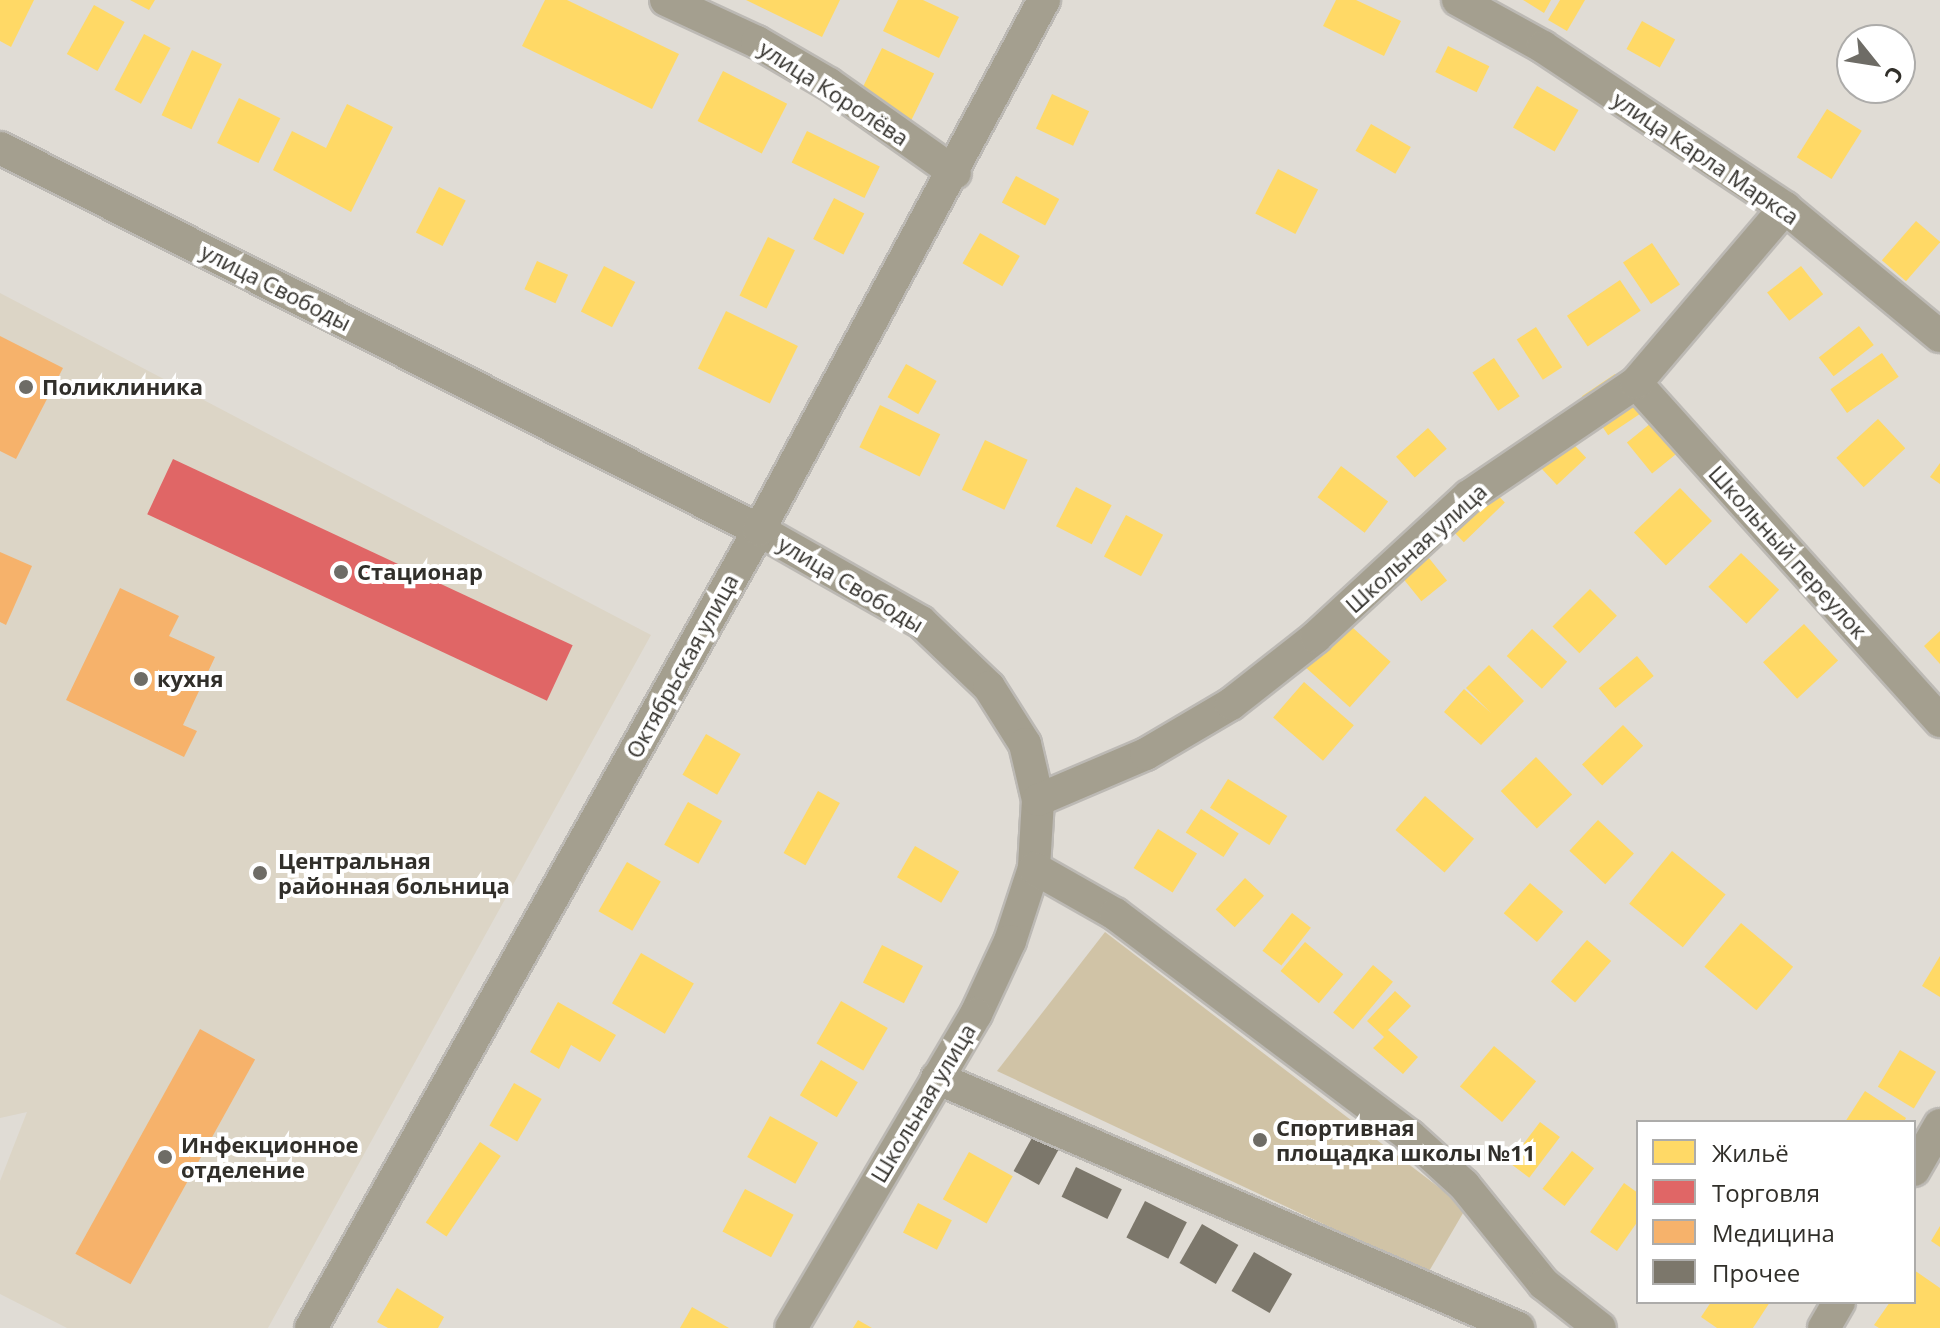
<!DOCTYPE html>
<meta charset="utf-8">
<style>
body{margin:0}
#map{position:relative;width:1940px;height:1328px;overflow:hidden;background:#e0dcd5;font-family:"Open Sans",sans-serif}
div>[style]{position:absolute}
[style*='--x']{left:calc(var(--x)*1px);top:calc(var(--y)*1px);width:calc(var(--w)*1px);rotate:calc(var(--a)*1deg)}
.built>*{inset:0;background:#dcd5c6}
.green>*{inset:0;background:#d0c3a6}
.homes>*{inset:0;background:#ffd966;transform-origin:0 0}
.shops>*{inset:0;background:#e06666;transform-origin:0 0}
.health>*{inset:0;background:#f6b26b;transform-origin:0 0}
.building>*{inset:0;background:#7c776b;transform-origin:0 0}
.roads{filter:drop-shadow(2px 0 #bcb9b4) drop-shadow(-2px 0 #bcb9b4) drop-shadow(0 2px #bcb9b4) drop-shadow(0 -2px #bcb9b4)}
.minor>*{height:32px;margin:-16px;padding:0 16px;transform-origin:16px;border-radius:16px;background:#a49f8f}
.dots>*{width:22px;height:22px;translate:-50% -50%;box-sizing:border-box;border:4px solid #fff;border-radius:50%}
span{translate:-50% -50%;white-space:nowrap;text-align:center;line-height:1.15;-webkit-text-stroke:8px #fff;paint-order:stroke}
.street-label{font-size:22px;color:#312f2a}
.poi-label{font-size:22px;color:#312f2a;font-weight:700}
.left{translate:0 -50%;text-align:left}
.legend{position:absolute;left:1636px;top:1120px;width:280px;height:184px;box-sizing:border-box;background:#fff;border:2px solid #adacaa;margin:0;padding:10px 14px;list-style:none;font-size:24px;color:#312f2a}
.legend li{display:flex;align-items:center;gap:16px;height:40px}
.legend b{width:40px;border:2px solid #adacaa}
.north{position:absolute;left:1836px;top:24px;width:80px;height:80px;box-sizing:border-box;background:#fff;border:2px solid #adacaa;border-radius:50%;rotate:120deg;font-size:22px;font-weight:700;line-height:32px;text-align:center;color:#312f2a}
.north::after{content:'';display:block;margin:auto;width:28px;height:36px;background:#6e6c66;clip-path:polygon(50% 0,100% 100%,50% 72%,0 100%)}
</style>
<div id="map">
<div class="built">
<i style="clip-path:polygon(0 293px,651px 635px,268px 1328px,67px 1328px,0 1294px,0 1181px,27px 1112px,0 1118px)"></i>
</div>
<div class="green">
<i style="clip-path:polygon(1105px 932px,1466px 1208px,1428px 1273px,997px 1071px)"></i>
</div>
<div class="homes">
<i style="clip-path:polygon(0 0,34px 0,11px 47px,0 41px)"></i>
<i style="clip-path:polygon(130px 0,155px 0,149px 10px)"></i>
<i style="clip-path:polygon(545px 0,567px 0,679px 54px,652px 109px,522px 46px)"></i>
<i style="clip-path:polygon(746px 0,840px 0,822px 37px)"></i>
<i style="clip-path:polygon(898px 0,923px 0,959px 17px,939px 58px,883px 31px)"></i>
<i style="clip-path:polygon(1336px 0,1356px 0,1401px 21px,1384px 56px,1323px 26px)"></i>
<i style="clip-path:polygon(1523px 0,1551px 0,1544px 13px)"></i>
<i style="clip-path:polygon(1560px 0,1585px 0,1567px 31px,1548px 20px)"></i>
<i style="left:94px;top:5px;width:35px;height:56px;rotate:29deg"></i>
<i style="left:1642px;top:21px;width:38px;height:32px;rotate:29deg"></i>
<i style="left:144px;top:34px;width:30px;height:63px;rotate:28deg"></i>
<i style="left:1448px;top:46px;width:46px;height:29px;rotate:26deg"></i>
<i style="left:882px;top:48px;width:58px;height:61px;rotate:26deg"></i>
<i style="left:192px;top:50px;width:33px;height:72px;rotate:25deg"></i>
<i style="left:723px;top:71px;width:72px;height:56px;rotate:27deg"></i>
<i style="left:1537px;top:86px;width:48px;height:48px;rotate:30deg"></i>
<i style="left:1052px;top:94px;width:41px;height:38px;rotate:25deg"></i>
<i style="left:239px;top:98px;width:46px;height:50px;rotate:26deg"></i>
<i style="clip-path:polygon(347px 104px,393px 127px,351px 212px,273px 170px,292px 131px,326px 148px)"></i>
<i style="left:1827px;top:109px;width:41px;height:57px;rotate:32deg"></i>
<i style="left:1371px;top:124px;width:46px;height:31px;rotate:30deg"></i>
<i style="left:807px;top:131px;width:81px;height:35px;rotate:26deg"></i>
<i style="left:1278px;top:169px;width:45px;height:50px;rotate:27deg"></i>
<i style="left:1016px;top:176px;width:49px;height:30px;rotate:28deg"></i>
<i style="left:439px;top:187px;width:30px;height:51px;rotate:27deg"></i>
<i style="left:834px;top:198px;width:34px;height:46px;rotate:27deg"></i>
<i style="left:1916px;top:221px;width:32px;height:52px;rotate:41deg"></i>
<i style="left:980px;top:233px;width:46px;height:35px;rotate:30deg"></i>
<i style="left:768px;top:237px;width:30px;height:65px;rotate:26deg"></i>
<i style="left:1652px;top:243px;width:50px;height:35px;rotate:56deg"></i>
<i style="left:537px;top:261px;width:34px;height:31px;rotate:24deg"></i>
<i style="left:604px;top:266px;width:35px;height:51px;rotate:27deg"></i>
<i style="left:1801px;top:266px;width:36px;height:43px;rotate:52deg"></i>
<i style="left:1620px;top:280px;width:37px;height:64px;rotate:56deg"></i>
<i style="left:726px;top:311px;width:80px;height:64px;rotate:26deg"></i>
<i style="left:1859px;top:326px;width:24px;height:51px;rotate:52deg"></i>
<i style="left:1536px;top:327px;width:48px;height:23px;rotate:57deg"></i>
<i style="left:1882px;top:353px;width:29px;height:63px;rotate:55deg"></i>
<i style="left:1494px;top:358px;width:46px;height:26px;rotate:56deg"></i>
<i style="left:906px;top:364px;width:35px;height:38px;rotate:29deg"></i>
<i style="left:1615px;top:374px;width:47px;height:40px;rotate:56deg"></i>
<i style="left:880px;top:405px;width:67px;height:47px;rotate:26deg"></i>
<i style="left:1550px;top:419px;width:53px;height:40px;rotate:47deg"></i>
<i style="left:1878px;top:419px;width:40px;height:57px;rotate:47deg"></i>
<i style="left:1651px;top:423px;width:40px;height:31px;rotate:51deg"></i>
<i style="left:1428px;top:428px;width:28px;height:43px;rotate:48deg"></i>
<i style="left:985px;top:440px;width:47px;height:55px;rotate:25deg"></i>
<i style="clip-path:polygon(1940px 463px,1940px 484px,1930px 477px)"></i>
<i style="left:1341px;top:466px;width:59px;height:39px;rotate:37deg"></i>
<i style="left:1484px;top:481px;width:30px;height:57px;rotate:46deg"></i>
<i style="left:1076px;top:487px;width:40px;height:44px;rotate:27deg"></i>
<i style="left:1680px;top:488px;width:46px;height:64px;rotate:46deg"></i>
<i style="left:1126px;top:515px;width:42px;height:47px;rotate:28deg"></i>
<i style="left:1420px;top:547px;width:43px;height:33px;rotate:51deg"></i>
<i style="left:1741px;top:553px;width:53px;height:47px;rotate:44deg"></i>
<i style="left:1590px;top:589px;width:38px;height:53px;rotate:45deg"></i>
<i style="left:1343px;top:619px;width:64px;height:61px;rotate:42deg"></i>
<i style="left:1804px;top:624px;width:50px;height:56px;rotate:47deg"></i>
<i style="left:1532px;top:629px;width:48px;height:37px;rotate:43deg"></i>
<i style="clip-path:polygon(1940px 631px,1940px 664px,1924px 646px)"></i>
<i style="left:1637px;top:656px;width:26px;height:50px;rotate:50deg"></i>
<i style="clip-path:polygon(1489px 665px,1524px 701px,1481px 745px,1444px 712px,1464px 689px,1491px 713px,1466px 688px)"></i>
<i style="left:1304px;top:682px;width:66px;height:47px;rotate:41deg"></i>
<i style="left:1623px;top:725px;width:29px;height:57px;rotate:46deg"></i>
<i style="left:706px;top:734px;width:40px;height:47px;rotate:30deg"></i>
<i style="left:1536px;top:757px;width:52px;height:49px;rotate:46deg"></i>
<i style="left:1228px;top:779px;width:70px;height:34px;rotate:32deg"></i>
<i style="left:818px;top:791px;width:25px;height:71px;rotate:29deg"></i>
<i style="left:1425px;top:796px;width:65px;height:45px;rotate:41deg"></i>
<i style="left:688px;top:802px;width:39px;height:49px;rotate:29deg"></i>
<i style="left:1201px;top:809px;width:45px;height:28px;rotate:33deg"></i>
<i style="left:1598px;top:820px;width:49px;height:42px;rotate:43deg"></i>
<i style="left:1158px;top:829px;width:46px;height:46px;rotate:32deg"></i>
<i style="left:915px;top:846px;width:51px;height:36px;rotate:30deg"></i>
<i style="left:1672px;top:851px;width:69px;height:68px;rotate:39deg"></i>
<i style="left:627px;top:862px;width:39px;height:57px;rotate:30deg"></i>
<i style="left:1245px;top:878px;width:26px;height:43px;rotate:43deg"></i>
<i style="left:1530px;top:883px;width:44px;height:40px;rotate:41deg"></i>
<i style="left:1292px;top:913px;width:24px;height:48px;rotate:38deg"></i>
<i style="left:1741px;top:923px;width:68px;height:57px;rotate:40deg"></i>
<i style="left:1587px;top:940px;width:32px;height:55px;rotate:41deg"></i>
<i style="left:1305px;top:942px;width:50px;height:38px;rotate:40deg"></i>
<i style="left:882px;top:945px;width:46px;height:42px;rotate:27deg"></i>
<i style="left:641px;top:953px;width:61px;height:58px;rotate:30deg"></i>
<i style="clip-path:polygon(1940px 956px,1940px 997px,1922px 986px)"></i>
<i style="left:1373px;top:965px;width:26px;height:62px;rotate:40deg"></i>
<i style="clip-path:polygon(1395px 991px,1411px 1006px,1388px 1030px,1418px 1057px,1403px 1074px,1373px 1048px,1384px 1037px,1367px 1021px)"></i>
<i style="left:841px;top:1001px;width:54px;height:49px;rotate:30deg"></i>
<i style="clip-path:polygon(558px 1002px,616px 1035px,600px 1062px,571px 1045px,559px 1069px,530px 1052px)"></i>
<i style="left:1494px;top:1046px;width:55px;height:53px;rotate:40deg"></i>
<i style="left:1900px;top:1050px;width:42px;height:43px;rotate:31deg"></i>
<i style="left:821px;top:1060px;width:43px;height:41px;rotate:31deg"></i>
<i style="left:514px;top:1083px;width:32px;height:49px;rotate:30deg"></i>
<i style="clip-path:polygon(1865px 1091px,1906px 1118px,1904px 1122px,1845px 1122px)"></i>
<i style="left:770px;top:1116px;width:55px;height:47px;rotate:29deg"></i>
<i style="left:1540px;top:1122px;width:25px;height:51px;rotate:37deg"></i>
<i style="left:480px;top:1142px;width:25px;height:97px;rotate:34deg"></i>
<i style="left:1572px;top:1151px;width:28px;height:48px;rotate:38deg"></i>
<i style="left:969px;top:1152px;width:50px;height:54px;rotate:29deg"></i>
<i style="clip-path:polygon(1624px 1183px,1638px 1193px,1638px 1221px,1617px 1251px,1590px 1232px)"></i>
<i style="left:745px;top:1189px;width:55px;height:48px;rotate:28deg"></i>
<i style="left:918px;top:1203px;width:38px;height:33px;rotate:27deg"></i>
<i style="clip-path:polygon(1940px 1226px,1940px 1247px,1931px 1241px)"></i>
<i style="clip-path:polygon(1914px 1270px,1940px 1288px,1940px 1328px,1879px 1328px,1874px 1325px,1890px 1302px,1914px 1302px)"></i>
<i style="clip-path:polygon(397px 1288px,444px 1317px,438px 1328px,388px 1328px,377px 1322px)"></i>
<i style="clip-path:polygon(1711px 1302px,1770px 1302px,1753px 1328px,1717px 1328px,1701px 1317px)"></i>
<i style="clip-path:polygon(692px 1307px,729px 1328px,680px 1328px)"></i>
<i style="clip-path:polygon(858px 1320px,872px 1328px,853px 1328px)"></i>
</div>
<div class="shops">
<i style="left:173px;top:459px;width:441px;height:61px;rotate:25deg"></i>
</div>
<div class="health">
<i style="clip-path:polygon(0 336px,63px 368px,16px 459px,0 451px)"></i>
<i style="clip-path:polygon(0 552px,32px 566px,6px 625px,0 622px)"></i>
<i style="clip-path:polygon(120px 588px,179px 616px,169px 636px,215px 657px,183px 725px,197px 731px,184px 757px,66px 700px)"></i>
<i style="left:200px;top:1029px;width:63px;height:257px;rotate:29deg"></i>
</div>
<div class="building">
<i style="left:1033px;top:1136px;width:29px;height:40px;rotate:29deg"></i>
<i style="left:1076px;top:1167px;width:51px;height:33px;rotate:26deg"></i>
<i style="left:1145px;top:1201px;width:47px;height:41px;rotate:27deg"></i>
<i style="left:1202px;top:1224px;width:42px;height:45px;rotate:30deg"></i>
<i style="left:1254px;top:1252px;width:44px;height:45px;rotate:30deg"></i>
</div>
<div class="roads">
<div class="minor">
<i style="--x:666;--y:0;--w:100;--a:24.8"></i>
<i style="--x:757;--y:42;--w:83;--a:30.3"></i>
<i style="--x:829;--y:84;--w:154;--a:35.2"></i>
<i style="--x:1458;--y:0;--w:97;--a:28.9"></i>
<i style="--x:1543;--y:47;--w:291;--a:33.6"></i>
<i style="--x:1785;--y:208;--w:201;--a:39.6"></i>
<i style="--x:0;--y:148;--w:850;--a:26.72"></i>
<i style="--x:759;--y:530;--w:186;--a:29.6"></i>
<i style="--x:921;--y:622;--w:94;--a:43.7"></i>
<i style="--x:989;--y:687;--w:67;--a:57.7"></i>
<i style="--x:1025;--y:744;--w:57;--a:76.9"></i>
<i style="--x:1038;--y:800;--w:68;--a:93.4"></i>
<i style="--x:1034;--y:868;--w:77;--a:108.2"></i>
<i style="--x:1010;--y:941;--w:81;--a:115"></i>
<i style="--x:976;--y:1014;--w:364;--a:120.5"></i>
<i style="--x:1636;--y:383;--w:455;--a:48"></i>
<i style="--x:1038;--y:800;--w:117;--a:-23.1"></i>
<i style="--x:1146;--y:754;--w:99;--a:-30.5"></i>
<i style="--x:1231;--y:704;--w:108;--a:-38.2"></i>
<i style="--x:1316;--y:637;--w:208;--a:-42.7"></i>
<i style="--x:1469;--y:496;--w:202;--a:-34.1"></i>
<i style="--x:1636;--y:383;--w:230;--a:-49.6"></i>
<i style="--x:1034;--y:868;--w:93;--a:29.6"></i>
<i style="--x:1115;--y:914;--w:369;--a:37"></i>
<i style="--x:1410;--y:1136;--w:73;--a:42.2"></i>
<i style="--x:1464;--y:1185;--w:127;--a:51.1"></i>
<i style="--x:1544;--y:1284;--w:71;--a:38.2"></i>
<i style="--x:937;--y:1078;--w:633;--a:23.28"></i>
<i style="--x:1914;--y:1170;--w:52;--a:-60"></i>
<i style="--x:311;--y:1328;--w:915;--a:-60.69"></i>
<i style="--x:759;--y:530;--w:602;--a:-61.73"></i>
<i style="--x:1824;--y:1328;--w:30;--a:-60"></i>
</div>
</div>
<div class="dots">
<i style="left:26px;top:387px;background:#6e6c66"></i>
<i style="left:341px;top:572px;background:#6e6c66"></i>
<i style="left:141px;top:679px;background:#6e6c66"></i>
<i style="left:260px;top:873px;background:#6e6c66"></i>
<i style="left:1260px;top:1140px;background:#6e6c66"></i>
<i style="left:165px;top:1157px;background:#6e6c66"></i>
</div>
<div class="street-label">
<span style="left:834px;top:93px;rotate:33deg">улица Королёва</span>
<span style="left:1706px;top:158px;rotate:34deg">улица Карла Маркса</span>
<span style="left:276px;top:287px;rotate:27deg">улица Свободы</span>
<span style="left:1416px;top:548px;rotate:-42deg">Школьная улица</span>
<span style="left:1788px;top:552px;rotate:48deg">Школьный переулок</span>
<span style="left:851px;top:584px;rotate:31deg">улица Свободы</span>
<span style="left:682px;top:666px;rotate:-61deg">Октябрьская улица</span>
<span style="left:923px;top:1103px;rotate:-59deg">Школьная улица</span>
</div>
<div class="poi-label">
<span class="left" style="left:42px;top:387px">Поликлиника</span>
<span class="left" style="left:357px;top:572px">Стационар</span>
<span class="left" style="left:157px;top:679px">кухня</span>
<span class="left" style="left:278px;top:873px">Центральная<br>районная больница</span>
<span class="left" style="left:1276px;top:1140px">Спортивная<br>площадка школы №11</span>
<span class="left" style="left:181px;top:1157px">Инфекционное<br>отделение</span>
</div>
<ul class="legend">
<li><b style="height:22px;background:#ffd966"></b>Жильё</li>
<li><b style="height:22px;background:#e06666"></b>Торговля</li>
<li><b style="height:22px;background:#f6b26b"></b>Медицина</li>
<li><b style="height:22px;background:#7c776b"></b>Прочее</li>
</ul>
<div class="north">С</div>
</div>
